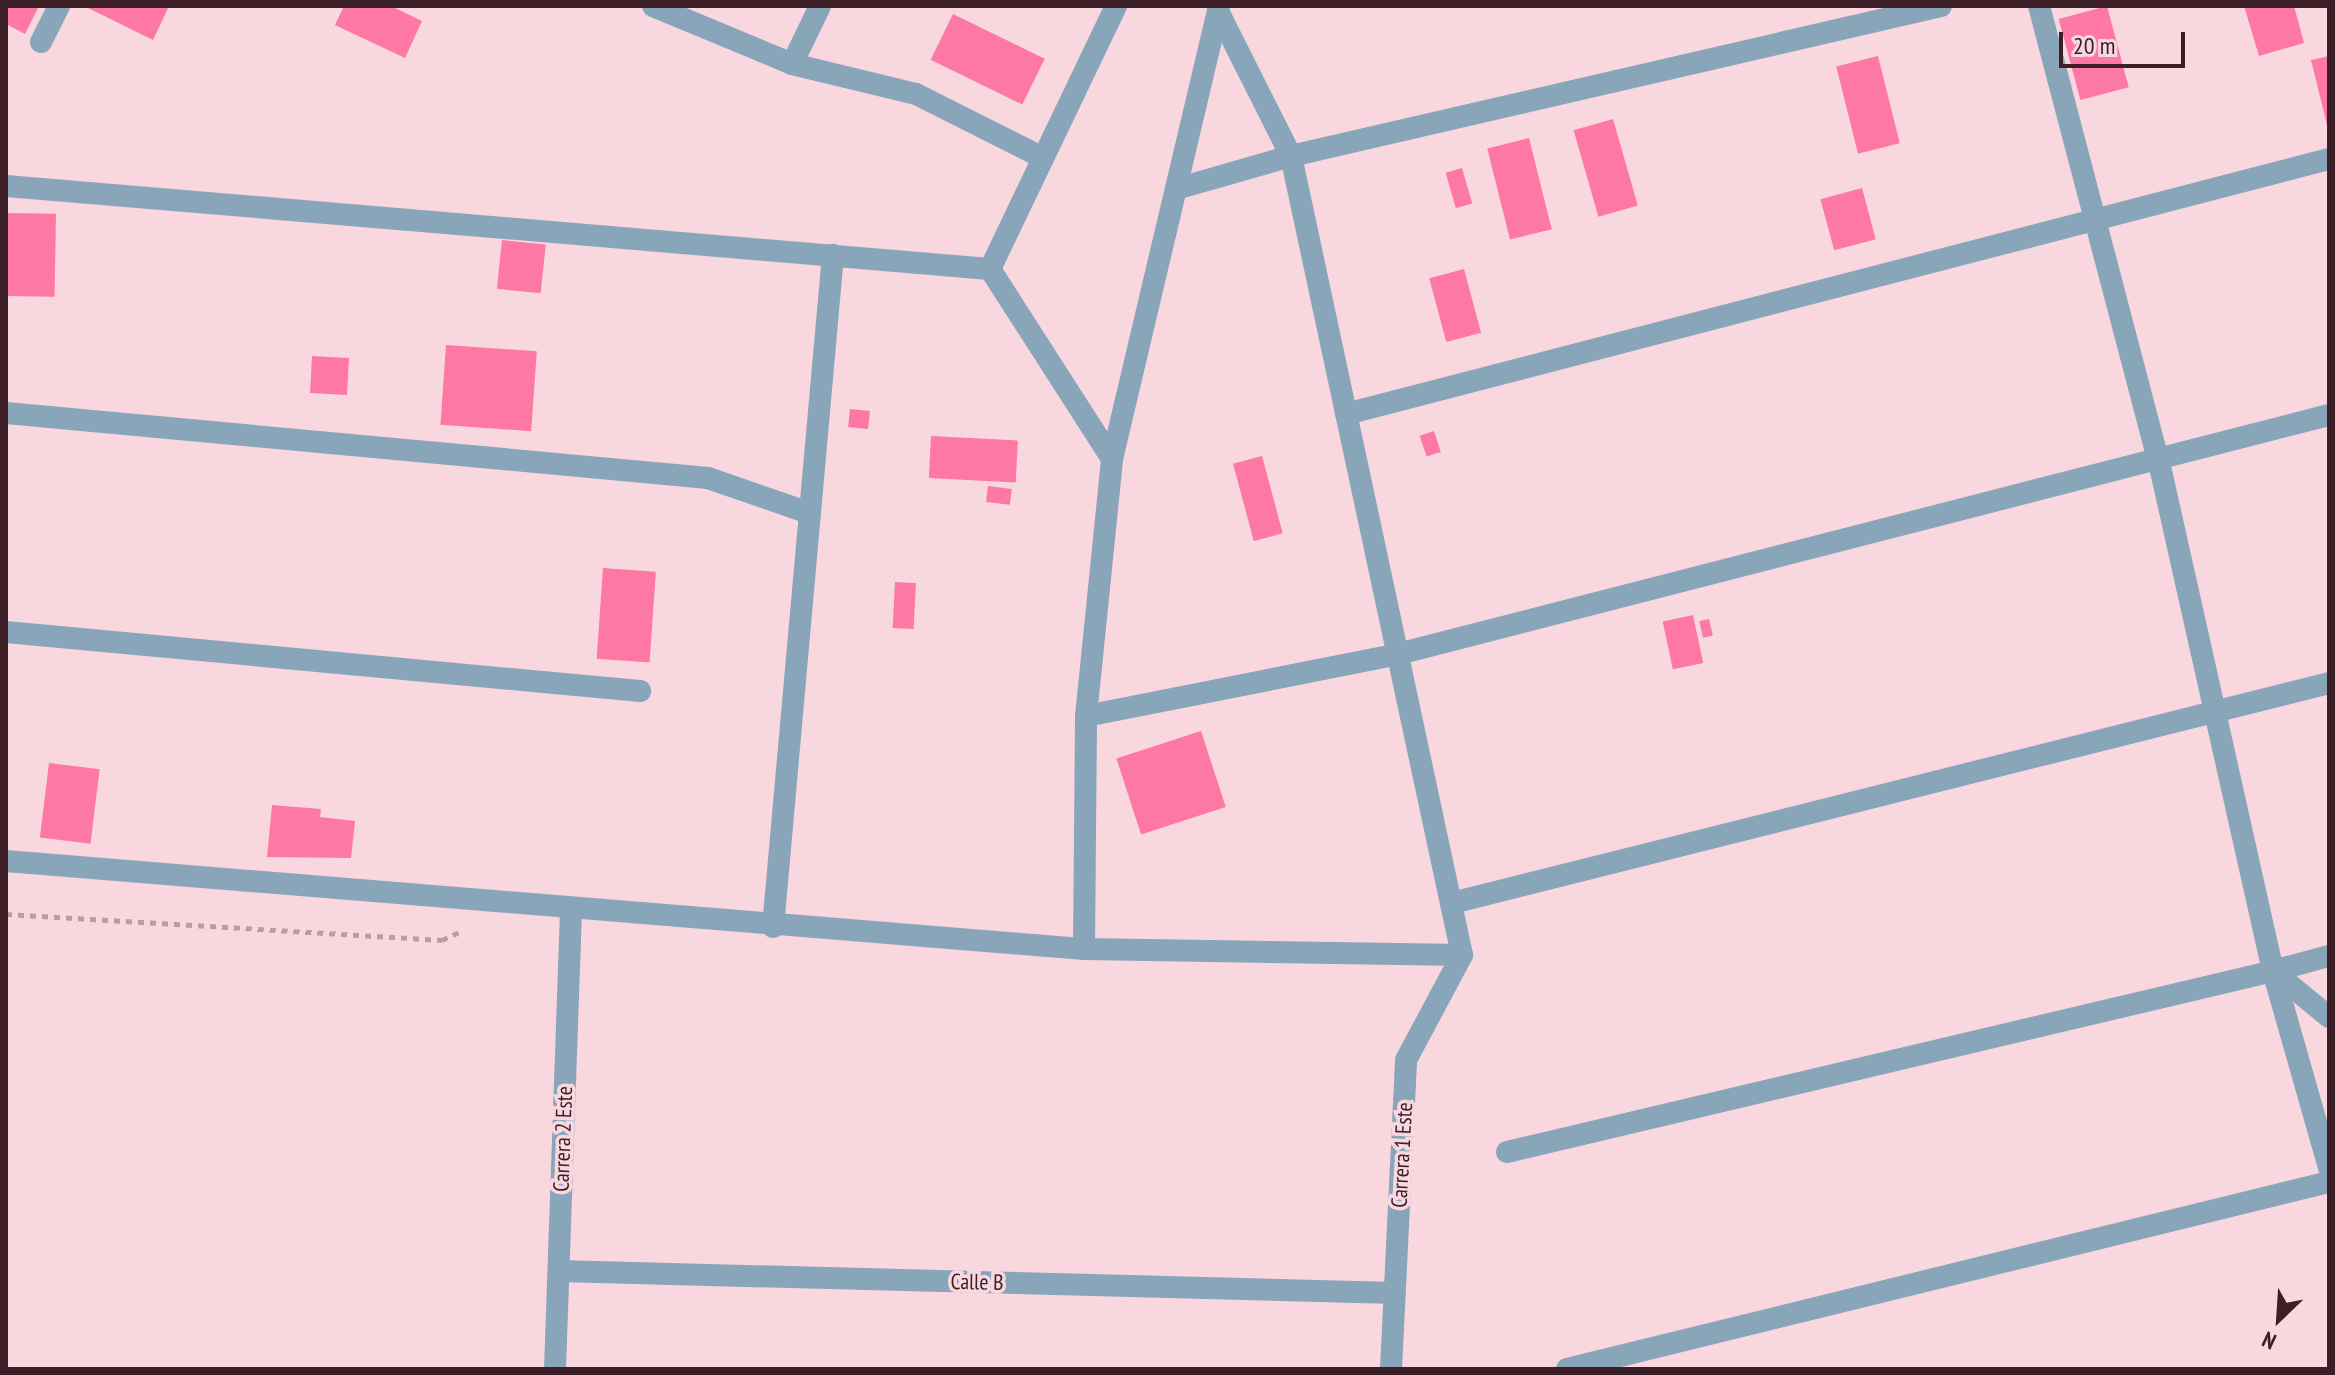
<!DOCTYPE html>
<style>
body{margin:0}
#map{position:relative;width:2335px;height:1375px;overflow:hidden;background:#f9d7df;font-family:"PT Sans Narrow",sans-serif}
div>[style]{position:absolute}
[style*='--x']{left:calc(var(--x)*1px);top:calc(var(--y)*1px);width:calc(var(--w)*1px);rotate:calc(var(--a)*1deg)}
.building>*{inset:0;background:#fd78a4;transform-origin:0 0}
.path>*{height:5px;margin-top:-2.5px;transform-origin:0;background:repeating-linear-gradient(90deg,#bc9ca4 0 6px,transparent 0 12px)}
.minor>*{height:22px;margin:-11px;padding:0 11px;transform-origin:11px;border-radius:11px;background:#89a5ba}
span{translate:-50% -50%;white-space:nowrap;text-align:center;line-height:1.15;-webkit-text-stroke:7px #f9d7df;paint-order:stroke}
.street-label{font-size:22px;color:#3c1e27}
.frame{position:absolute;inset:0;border:8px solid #3c1e27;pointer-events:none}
.north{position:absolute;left:2239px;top:1279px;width:80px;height:80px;-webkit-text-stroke:6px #f9d7df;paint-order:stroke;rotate:205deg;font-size:22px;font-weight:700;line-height:32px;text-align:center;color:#3c1e27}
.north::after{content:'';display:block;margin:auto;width:28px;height:36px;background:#3c1e27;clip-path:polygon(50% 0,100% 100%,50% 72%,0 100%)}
.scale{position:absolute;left:2059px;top:32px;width:126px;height:36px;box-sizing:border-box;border:4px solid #3c1e27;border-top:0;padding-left:10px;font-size:24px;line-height:28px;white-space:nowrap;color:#3c1e27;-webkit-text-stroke:6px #f9d7df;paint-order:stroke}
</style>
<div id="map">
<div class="building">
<i style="clip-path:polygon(6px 6px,39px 6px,25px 34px,6px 24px)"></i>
<i style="clip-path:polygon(84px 6px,169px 6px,153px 40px)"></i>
<i style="clip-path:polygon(344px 6px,391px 6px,422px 21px,405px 58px,335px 25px)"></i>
<i style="left:2107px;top:6px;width:84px;height:50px;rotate:75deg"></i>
<i style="clip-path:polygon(2244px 6px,2294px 6px,2304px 43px,2259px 56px)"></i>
<i style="left:953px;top:14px;width:102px;height:51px;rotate:26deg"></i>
<i style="left:1878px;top:56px;width:90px;height:43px;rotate:76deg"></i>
<i style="clip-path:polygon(2329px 56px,2329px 129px,2328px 129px,2311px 60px)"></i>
<i style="left:1613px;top:119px;width:90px;height:41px;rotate:74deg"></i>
<i style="left:1529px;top:138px;width:94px;height:43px;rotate:76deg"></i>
<i style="left:1462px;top:168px;width:37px;height:17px;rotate:74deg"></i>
<i style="left:1862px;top:188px;width:53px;height:43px;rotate:75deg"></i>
<i style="left:6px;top:213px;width:50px;height:83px;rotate:1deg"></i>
<i style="left:502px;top:240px;width:44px;height:49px;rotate:6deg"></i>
<i style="left:1464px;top:269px;width:66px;height:36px;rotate:75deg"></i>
<i style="left:446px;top:345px;width:91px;height:80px;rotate:4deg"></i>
<i style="left:312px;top:356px;width:37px;height:37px;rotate:3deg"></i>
<i style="left:850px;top:409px;width:20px;height:18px;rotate:6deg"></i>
<i style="left:1434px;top:431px;width:22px;height:15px;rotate:72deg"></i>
<i style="left:931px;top:436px;width:87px;height:42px;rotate:3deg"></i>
<i style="left:1262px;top:456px;width:80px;height:30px;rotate:75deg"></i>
<i style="left:988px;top:486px;width:24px;height:16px;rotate:7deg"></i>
<i style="left:603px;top:568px;width:53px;height:91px;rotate:4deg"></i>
<i style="left:895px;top:582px;width:21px;height:46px;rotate:3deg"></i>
<i style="left:1693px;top:615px;width:49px;height:31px;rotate:78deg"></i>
<i style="left:1709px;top:619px;width:17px;height:10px;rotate:77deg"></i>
<i style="left:1201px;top:731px;width:80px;height:89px;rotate:72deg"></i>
<i style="left:49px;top:763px;width:51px;height:75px;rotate:7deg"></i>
<i style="clip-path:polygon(272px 805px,321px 809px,320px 817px,355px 821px,351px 858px,267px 857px)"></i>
</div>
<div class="path">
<i style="--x:6;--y:914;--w:437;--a:3.4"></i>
<i style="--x:442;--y:940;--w:19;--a:-25"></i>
</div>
<div class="minor">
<i style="--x:653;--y:6;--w:151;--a:22.6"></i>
<i style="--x:792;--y:64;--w:128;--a:13.6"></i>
<i style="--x:916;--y:94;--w:142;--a:26.7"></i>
<i style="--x:2039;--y:6;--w:472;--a:75.3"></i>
<i style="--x:2159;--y:462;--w:522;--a:77.38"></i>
<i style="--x:2273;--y:971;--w:204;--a:74.1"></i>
<i style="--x:1218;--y:11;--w:162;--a:63.3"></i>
<i style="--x:1291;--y:156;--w:817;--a:77.92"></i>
<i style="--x:41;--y:42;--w:40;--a:-63.4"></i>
<i style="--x:792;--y:64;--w:64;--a:-64.2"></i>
<i style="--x:6;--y:186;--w:987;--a:4.82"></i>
<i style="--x:1176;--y:189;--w:120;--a:-16"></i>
<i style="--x:1291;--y:156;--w:667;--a:-12.99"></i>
<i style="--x:990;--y:269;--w:292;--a:-64.4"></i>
<i style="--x:990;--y:269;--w:226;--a:57.3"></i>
<i style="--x:6;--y:413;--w:705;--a:5.29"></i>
<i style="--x:708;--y:478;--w:107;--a:19.1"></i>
<i style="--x:1346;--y:414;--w:1016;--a:-14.54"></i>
<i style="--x:6;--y:632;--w:637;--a:5.32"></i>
<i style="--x:1086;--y:716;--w:318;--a:-11.2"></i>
<i style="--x:1398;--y:654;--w:961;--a:-14.4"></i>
<i style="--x:6;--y:861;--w:1082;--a:4.67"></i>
<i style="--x:1084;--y:949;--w:378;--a:0.9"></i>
<i style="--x:1452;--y:903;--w:904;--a:-14.08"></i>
<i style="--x:773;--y:927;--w:675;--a:-84.9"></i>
<i style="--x:1084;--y:949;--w:233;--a:-89.5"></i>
<i style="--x:1086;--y:716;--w:258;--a:-84.2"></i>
<i style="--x:1112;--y:459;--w:464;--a:-76.7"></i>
<i style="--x:2273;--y:971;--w:58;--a:-15"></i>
<i style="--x:1507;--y:1152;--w:787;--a:-13.29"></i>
<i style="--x:2273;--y:971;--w:72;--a:39.4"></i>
<i style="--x:559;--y:1271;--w:836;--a:1.51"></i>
<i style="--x:555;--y:1369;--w:460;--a:-88"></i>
<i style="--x:1391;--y:1369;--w:309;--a:-87.2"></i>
<i style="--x:1406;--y:1060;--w:119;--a:-61.9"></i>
<i style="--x:1567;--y:1369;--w:785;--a:-13.79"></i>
</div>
<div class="street-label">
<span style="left:563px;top:1139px;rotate:-88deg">Carrera 2 Este</span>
<span style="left:1402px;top:1155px;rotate:-87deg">Carrera 1 Este</span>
<span style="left:977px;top:1282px;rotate:1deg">Calle B</span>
</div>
<div class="frame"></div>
<div class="north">N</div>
<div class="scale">20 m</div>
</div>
